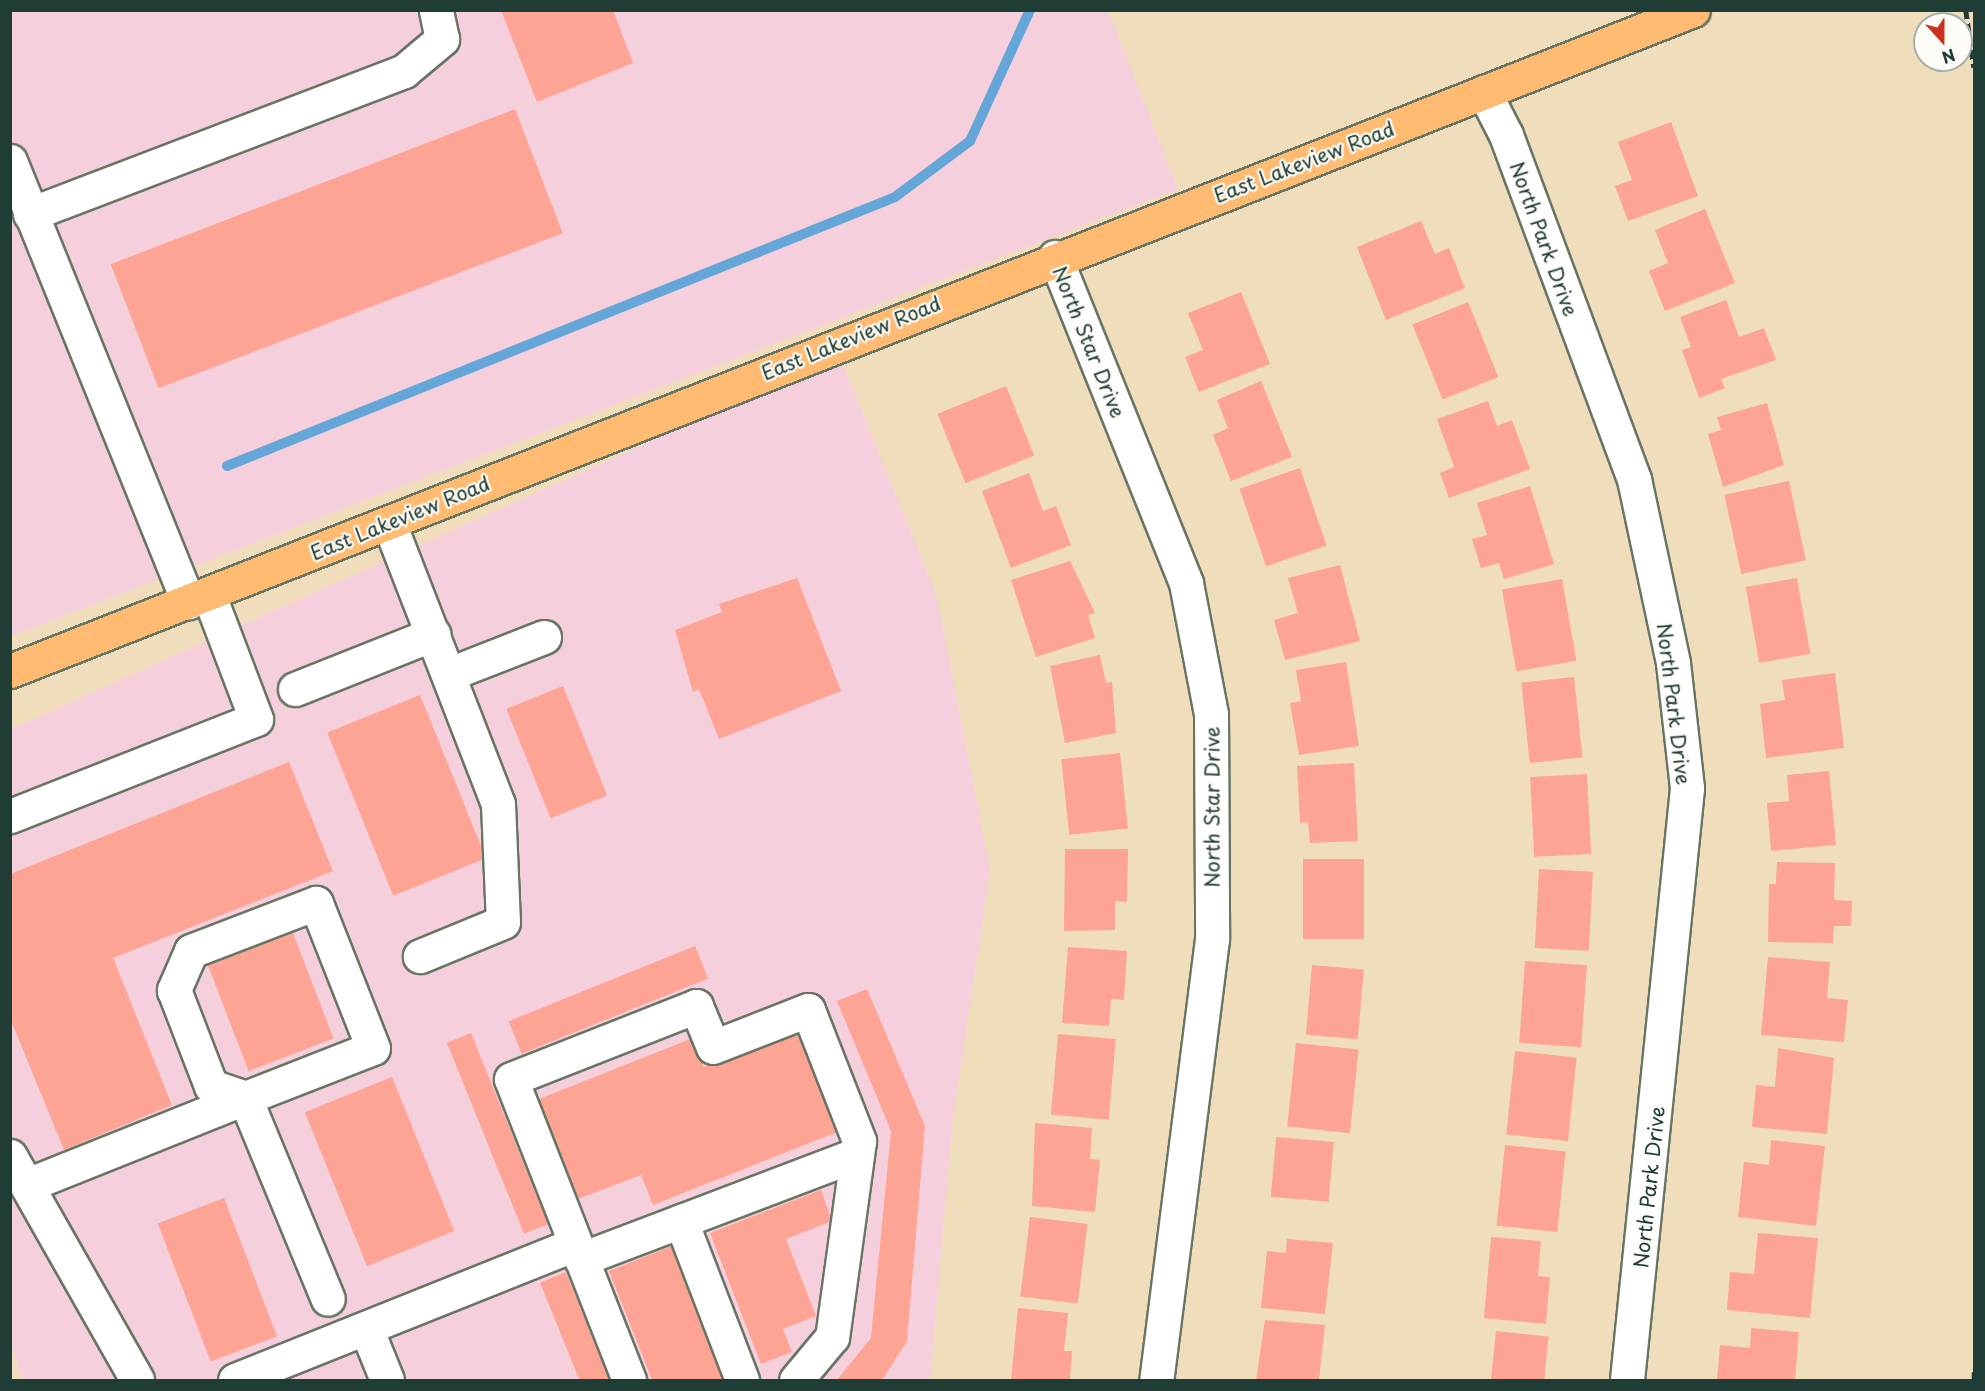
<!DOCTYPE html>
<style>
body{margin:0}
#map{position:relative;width:1985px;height:1391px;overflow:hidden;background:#f0ddbc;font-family:"Playpen Sans",sans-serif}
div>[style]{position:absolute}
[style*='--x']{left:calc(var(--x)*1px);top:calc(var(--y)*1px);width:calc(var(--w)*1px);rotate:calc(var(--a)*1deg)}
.built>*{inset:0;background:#f5cfdb}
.stream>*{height:10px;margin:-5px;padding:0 5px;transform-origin:5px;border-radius:5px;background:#64a6d8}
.building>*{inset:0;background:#fea495;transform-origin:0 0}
.roads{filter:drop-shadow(2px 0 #687564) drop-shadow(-2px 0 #687564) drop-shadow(0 2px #687564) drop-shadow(0 -2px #687564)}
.minor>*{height:33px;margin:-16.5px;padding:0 16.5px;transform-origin:16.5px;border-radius:16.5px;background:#fff}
.major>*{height:33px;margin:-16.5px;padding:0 16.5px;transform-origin:16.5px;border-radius:16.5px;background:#ffbb71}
.rail>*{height:4.5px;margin-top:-2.25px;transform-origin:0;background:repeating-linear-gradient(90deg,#1f3d34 0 9px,transparent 0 13.5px)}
span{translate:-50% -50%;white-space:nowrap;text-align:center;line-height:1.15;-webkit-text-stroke:4.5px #fdfcf7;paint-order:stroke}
.street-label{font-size:20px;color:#1f3d34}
.frame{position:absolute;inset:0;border:12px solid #1f3d34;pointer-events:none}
.north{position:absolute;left:1913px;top:12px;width:60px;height:60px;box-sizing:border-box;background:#fdfcf7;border:2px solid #a4b0a9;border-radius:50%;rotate:159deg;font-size:16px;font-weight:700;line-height:24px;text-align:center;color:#1f3d34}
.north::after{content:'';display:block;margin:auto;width:21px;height:27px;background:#c8321e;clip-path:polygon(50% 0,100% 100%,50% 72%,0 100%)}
</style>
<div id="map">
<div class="built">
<i style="clip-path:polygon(11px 11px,1108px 11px,1178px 189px,11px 636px)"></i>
<i style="clip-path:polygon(840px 356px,937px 597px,990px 870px,952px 1125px,930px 1380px,23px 1380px,11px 1345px,11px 729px)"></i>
</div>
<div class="stream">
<i style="--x:227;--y:466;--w:720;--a:-21.93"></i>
<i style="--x:895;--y:197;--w:94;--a:-36.7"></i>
<i style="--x:970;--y:141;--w:144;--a:-65.4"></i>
</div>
<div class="building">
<i style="clip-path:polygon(501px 10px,613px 10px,633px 63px,537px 102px)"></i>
<i style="left:515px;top:109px;width:133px;height:433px;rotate:69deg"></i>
<i style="clip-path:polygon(1671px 122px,1698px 196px,1628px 221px,1615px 186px,1632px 180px,1618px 142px)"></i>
<i style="clip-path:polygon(1705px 209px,1735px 283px,1665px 311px,1649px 271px,1668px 263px,1655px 230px)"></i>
<i style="clip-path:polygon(1421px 221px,1435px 254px,1449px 248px,1465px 288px,1386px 320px,1357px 247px)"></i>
<i style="clip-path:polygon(1241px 292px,1270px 364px,1199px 392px,1185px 357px,1203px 350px,1188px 313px)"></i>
<i style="clip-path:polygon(1726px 300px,1739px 337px,1764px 328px,1776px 360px,1721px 379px,1725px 388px,1699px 398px,1682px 350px,1691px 347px,1680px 317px)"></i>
<i style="left:1468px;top:302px;width:81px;height:60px;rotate:68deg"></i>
<i style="clip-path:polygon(1261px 381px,1292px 457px,1231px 481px,1213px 435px,1228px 428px,1217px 400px)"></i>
<i style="left:1006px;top:386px;width:75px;height:74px;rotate:68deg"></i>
<i style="clip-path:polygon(1488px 401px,1497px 426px,1512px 420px,1530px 469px,1449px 498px,1440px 473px,1454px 467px,1437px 419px)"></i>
<i style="clip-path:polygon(1767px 403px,1784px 465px,1723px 487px,1708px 434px,1721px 430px,1717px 417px)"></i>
<i style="left:1300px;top:468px;width:82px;height:64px;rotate:71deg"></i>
<i style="clip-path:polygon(1029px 473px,1043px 511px,1056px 506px,1071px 545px,1011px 568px,982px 491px)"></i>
<i style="left:1789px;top:481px;width:81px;height:66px;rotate:78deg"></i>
<i style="clip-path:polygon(1530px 486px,1554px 564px,1504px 579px,1499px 563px,1481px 568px,1472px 539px,1487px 535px,1477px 503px)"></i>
<i style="clip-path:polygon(1070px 561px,1095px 613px,1088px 615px,1095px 638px,1036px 657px,1011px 580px)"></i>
<i style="clip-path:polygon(1340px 565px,1360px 641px,1285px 660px,1274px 620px,1298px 613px,1288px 578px)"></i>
<i style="clip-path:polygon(797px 578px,841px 691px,719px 739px,699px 689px,693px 692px,675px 630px,722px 612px,719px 604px)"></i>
<i style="left:1797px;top:578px;width:77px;height:52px;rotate:80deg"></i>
<i style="left:1562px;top:579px;width:83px;height:61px;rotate:80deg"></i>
<i style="clip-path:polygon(1100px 655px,1106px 683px,1112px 682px,1116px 733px,1065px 743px,1050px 666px)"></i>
<i style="clip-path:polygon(1346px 662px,1359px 746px,1299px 755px,1290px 703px,1301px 701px,1296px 670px)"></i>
<i style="clip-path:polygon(1835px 673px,1844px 748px,1766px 758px,1760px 704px,1785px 700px,1782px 680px)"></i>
<i style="left:1574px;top:677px;width:81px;height:53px;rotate:84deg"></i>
<i style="left:563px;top:686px;width:118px;height:61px;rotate:68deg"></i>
<i style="left:420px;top:695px;width:176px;height:100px;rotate:68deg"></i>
<i style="left:1120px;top:753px;width:76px;height:59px;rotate:84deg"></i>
<i style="clip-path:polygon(289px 762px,333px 871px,113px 958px,172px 1105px,64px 1150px,10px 1018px,10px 874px)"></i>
<i style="clip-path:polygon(1354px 763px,1358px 841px,1310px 843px,1308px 822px,1300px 823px,1297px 766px)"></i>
<i style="clip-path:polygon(1829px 771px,1836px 845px,1771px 851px,1767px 803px,1789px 801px,1787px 775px)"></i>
<i style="left:1587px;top:774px;width:80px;height:57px;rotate:87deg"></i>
<i style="clip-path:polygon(1065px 849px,1128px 849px,1127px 902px,1115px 901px,1115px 930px,1064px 931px)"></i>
<i style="left:1303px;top:859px;width:61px;height:80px"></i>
<i style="clip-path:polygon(1777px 862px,1835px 863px,1834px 900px,1852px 901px,1851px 926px,1834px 926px,1833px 943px,1768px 942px,1769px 884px,1776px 884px)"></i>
<i style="left:1539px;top:869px;width:54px;height:79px;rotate:3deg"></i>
<i style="left:293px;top:933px;width:113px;height:91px;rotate:69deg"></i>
<i style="left:695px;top:946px;width:35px;height:201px;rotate:68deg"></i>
<i style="clip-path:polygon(1068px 947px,1127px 951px,1124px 1000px,1111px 999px,1109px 1026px,1062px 1023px)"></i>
<i style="clip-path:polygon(1768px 957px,1830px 962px,1827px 998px,1848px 1000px,1844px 1042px,1761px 1035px)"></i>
<i style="left:1525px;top:961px;width:62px;height:82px;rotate:4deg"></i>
<i style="left:1312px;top:965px;width:52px;height:70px;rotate:5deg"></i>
<i style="clip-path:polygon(867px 989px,925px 1126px,907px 1341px,882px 1380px,837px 1380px,871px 1338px,891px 1131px,837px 1001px)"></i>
<i style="clip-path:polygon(799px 1030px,840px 1131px,653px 1205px,641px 1175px,578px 1199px,539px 1099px,693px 1038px,704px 1067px)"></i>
<i style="left:471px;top:1033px;width:206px;height:26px;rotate:68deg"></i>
<i style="left:1058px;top:1034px;width:58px;height:81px;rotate:5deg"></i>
<i style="left:1296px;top:1043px;width:63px;height:84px;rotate:6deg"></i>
<i style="clip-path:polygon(1778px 1048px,1834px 1058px,1827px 1134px,1752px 1127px,1756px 1085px,1775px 1087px)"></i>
<i style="left:1515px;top:1051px;width:62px;height:84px;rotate:6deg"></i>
<i style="left:392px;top:1077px;width:166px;height:94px;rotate:68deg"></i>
<i style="clip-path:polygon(1035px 1123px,1092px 1128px,1090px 1159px,1100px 1160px,1095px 1212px,1032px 1206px)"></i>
<i style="left:1276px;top:1137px;width:58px;height:60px;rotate:5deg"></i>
<i style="clip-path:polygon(1771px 1140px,1825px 1146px,1816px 1226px,1738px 1217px,1744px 1162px,1769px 1165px)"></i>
<i style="left:1505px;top:1145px;width:61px;height:81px;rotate:6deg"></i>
<i style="clip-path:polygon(821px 1190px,832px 1221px,786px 1239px,816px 1316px,783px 1329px,792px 1352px,761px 1364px,710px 1233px)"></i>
<i style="left:224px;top:1198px;width:148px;height:71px;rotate:69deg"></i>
<i style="left:1030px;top:1217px;width:58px;height:80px;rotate:7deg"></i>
<i style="clip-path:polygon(1758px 1233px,1818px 1238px,1810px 1318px,1727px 1310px,1730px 1272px,1754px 1274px)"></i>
<i style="clip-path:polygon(1491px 1237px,1541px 1241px,1538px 1276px,1550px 1277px,1546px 1324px,1484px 1318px)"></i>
<i style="clip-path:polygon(1287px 1239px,1333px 1243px,1325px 1314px,1261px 1308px,1267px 1251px,1286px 1253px)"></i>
<i style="clip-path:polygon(672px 1246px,725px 1380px,652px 1380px,609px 1271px)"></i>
<i style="left:566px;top:1272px;width:117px;height:28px;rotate:68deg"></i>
<i style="clip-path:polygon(1018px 1308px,1068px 1313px,1064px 1351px,1072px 1351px,1070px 1380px,1011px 1380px)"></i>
<i style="clip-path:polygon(1265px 1320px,1325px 1325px,1319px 1380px,1256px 1380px)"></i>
<i style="clip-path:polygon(1751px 1328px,1799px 1332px,1795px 1380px,1717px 1380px,1720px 1345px,1750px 1348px)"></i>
<i style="left:1496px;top:1331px;width:53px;height:49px;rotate:6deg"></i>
</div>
<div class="roads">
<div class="minor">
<i style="--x:1484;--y:92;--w:48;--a:62.9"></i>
<i style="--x:1506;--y:135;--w:367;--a:69.6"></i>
<i style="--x:1634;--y:479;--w:188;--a:78"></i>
<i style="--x:1673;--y:663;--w:126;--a:83.6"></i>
<i style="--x:1687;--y:788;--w:595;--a:95.79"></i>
<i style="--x:10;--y:161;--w:476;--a:68"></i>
<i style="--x:30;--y:214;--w:400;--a:-20.9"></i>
<i style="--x:404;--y:71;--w:50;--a:-40.1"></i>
<i style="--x:442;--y:39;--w:30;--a:-102"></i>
<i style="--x:1055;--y:257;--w:351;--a:68.1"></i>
<i style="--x:1186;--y:583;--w:133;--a:79.2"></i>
<i style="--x:1211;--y:714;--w:225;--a:89.7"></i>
<i style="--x:1212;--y:939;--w:445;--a:97.2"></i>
<i style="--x:389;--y:523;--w:301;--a:68.8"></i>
<i style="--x:498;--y:804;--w:118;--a:87.6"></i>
<i style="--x:503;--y:922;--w:90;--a:157.7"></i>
<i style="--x:449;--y:674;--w:102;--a:-21.3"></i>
<i style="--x:295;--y:689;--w:149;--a:-21.7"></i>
<i style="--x:10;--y:816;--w:264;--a:-21.5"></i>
<i style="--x:256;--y:719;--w:133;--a:-110.8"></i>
<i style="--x:10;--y:1156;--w:257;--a:60.4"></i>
<i style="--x:27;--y:1185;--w:235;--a:-21.8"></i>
<i style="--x:245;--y:1098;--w:137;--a:-21.3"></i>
<i style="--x:373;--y:1048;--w:156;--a:-111.5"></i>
<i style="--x:316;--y:903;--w:134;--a:159"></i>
<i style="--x:191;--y:951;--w:43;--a:113.6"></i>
<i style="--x:174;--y:990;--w:103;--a:68.9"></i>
<i style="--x:211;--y:1086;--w:36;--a:19"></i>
<i style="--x:245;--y:1098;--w:217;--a:67.6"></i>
<i style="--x:681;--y:1221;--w:170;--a:69"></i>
<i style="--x:581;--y:1259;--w:295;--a:-20.8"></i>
<i style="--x:366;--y:1328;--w:56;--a:68"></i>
<i style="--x:235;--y:1380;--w:366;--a:-21.8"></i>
<i style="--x:629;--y:1380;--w:323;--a:-111.4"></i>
<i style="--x:511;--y:1079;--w:199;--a:-21.5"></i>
<i style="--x:696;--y:1006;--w:44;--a:67.5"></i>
<i style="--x:713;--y:1047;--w:102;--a:-21.3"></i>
<i style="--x:808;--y:1010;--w:141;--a:68.7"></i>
<i style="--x:859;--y:1141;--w:198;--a:97.8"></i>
<i style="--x:832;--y:1337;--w:56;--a:129.9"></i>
</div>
<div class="major">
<i style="--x:10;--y:671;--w:1808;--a:-21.44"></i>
</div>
</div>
<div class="rail">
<i style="--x:1966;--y:10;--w:58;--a:82"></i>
<i style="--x:1974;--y:1380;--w:8;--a:-90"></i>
</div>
<div class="street-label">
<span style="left:1304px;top:162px;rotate:-21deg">East Lakeview Road</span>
<span style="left:1544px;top:239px;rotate:70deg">North Park Drive</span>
<span style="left:851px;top:338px;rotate:-22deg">East Lakeview Road</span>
<span style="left:1089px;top:342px;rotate:68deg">North Star Drive</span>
<span style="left:400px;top:518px;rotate:-22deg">East Lakeview Road</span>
<span style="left:1674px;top:704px;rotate:83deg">North Park Drive</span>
<span style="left:1212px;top:807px;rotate:-90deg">North Star Drive</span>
<span style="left:1649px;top:1187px;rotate:-84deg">North Park Drive</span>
</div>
<div class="frame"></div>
<div class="north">N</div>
</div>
